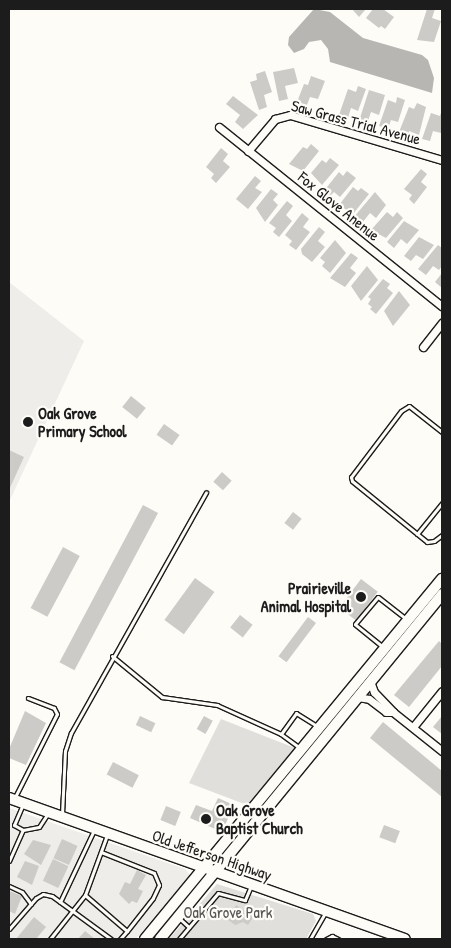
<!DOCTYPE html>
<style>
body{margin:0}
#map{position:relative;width:451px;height:948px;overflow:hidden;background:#fdfcf7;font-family:"Patrick Hand",sans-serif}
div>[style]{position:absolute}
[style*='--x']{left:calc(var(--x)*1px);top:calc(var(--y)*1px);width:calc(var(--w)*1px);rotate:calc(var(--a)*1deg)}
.built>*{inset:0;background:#eeede9}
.green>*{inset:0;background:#e0dfdb}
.water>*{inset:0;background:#b7b6b2}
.building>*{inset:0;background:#cccbc8;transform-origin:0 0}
.roads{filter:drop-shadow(1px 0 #1c1c1c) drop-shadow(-1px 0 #1c1c1c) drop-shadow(0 1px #1c1c1c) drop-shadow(0 -1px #1c1c1c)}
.lane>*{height:3px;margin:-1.5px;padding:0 1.5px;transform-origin:1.5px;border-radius:1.5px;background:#fdfcf7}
.street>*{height:7px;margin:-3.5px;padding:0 3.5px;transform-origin:3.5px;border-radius:3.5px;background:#fdfcf7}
.primary>*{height:10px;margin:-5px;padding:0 5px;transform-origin:5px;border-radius:5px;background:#fdfcf7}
.dots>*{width:14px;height:14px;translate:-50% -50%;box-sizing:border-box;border:2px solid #fdfcf7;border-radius:50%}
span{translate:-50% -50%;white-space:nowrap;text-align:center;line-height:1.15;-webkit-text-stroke:4.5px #fdfcf7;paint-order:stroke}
.street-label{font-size:16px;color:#1c1c1c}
.poi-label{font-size:16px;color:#1c1c1c;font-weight:700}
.left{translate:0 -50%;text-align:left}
.right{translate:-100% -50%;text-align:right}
.park-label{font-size:16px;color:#575655}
.frame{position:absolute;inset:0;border:10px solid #1c1c1c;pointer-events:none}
</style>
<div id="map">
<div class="built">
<i style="clip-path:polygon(9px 282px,84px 341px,9px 502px)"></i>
<i style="clip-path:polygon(9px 808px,185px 869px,190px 875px,136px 939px,9px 939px)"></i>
</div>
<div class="green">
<i style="clip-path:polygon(221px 719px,295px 748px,247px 805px,189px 783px)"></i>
<i style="clip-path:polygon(217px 884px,313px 914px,316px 921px,306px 939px,169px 939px)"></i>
</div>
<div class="water">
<i style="clip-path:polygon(314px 9px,330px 12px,363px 38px,422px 55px,428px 60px,434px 78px,432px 93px,330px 62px,328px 49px,321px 40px,309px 42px,304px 49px,294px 53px,288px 45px,289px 37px)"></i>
</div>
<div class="building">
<i style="clip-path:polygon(352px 9px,366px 9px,359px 17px)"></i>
<i style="clip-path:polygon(373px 9px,383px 9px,394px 17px,385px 29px,381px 26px,379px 28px,366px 18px)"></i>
<i style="clip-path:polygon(427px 9px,435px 9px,432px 18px,441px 21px,434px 42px,417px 40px)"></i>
<i style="clip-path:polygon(294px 68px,298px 83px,285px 86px,288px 99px,279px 101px,273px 72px)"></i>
<i style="clip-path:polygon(265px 71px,272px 92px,264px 95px,267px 107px,259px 110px,250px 82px,257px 80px,256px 74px)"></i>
<i style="clip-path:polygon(311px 76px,325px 81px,318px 99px,310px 97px,307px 105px,297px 102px,304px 84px,308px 85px)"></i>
<i style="clip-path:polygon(358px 86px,366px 89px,358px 111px,351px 108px,348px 118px,339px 115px,348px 89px,356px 92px)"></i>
<i style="clip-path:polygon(369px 90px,385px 95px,379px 115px,371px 112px,367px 124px,359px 121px)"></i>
<i style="clip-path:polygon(233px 96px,258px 115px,243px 129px,235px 122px,240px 115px,226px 104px)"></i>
<i style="clip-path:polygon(397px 97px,405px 100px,398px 122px,391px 120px,388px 129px,379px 126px,388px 100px,396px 103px)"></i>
<i style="clip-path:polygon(417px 103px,426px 107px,419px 135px,409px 131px,408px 135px,399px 132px,409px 107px,414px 109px)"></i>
<i style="clip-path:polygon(442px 109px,441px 133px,433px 131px,430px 141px,422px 139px,431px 113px,440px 116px)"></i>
<i style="clip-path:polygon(311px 144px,319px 151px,303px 171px,289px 164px,303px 147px,307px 149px)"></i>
<i style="clip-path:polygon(221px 148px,228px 154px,223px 161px,230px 167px,216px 183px,211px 178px,214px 174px,206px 167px)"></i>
<i style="clip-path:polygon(330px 158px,339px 165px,322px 185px,311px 173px,322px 160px,326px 163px)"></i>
<i style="clip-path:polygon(421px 169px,427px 174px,421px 182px,427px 187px,414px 204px,409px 199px,412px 195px,404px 189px)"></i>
<i style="clip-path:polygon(347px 171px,356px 178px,340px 197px,334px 192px,329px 197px,323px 192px,339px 172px,343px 176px)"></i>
<i style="clip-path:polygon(255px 176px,261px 181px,255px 188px,262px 192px,248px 209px,236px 199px)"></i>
<i style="clip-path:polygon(353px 187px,358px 191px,361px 188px,369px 194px,353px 214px,339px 205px)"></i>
<i style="clip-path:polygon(271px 189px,278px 194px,273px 200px,278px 205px,265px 222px,256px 208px)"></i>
<i style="clip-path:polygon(375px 192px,386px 205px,376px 218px,370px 213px,362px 223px,354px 217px)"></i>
<i style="clip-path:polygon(287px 201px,293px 206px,286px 215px,292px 221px,279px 237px,273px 232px,276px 228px,269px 223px)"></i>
<i style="clip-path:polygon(387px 212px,393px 217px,397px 212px,403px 218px,386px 238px,371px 230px)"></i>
<i style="clip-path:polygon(302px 213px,309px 219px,303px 227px,310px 232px,296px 250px,289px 245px,292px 241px,285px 235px)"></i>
<i style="clip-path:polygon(404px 221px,419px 230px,407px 244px,401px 239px,394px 248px,387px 242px)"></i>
<i style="clip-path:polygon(319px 227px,325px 232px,318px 241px,325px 247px,312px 262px,302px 254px,301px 249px)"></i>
<i style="clip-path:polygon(419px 237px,434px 245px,423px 259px,416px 255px,411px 261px,404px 256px)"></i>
<i style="clip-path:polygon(335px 240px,346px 253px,330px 273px,322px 266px,325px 262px,320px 258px)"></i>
<i style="clip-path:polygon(438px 245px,442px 248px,442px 266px,439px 270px,433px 266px,426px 275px,418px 269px)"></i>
<i style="clip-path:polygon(351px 253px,358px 258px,350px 268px,356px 273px,345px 287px,330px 278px)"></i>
<i style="clip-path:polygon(367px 266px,378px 280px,361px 301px,351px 286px)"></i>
<i style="clip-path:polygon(442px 273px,442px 288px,435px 282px)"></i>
<i style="clip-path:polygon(383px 279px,390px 284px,387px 288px,393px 293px,376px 314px,370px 309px,372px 307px,368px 304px,371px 299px,368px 297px)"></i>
<i style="clip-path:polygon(399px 291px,410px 305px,393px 326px,384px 311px)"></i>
<i style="left:131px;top:396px;width:19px;height:14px;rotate:39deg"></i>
<i style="left:164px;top:424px;width:19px;height:13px;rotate:35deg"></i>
<i style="clip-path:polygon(9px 450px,24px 457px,9px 490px)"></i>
<i style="left:222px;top:472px;width:13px;height:13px;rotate:42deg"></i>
<i style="left:143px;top:505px;width:17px;height:178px;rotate:28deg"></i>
<i style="left:293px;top:512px;width:11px;height:14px;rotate:38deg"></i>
<i style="left:63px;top:547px;width:19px;height:69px;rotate:28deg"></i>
<i style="left:195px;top:578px;width:24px;height:52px;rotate:36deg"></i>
<i style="left:361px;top:579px;width:21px;height:36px;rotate:37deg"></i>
<i style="left:240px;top:615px;width:16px;height:16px;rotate:38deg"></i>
<i style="left:308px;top:617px;width:10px;height:49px;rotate:37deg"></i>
<i style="clip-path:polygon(439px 641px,442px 644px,442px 666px,409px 707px,394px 695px)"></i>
<i style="clip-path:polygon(25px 711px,46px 723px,26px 765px,9px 758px,9px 749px)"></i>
<i style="left:140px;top:716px;width:17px;height:10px;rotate:25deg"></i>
<i style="left:204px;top:716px;width:10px;height:15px;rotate:29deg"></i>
<i style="clip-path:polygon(442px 716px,442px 734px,433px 727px)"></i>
<i style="clip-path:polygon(383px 722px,442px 771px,442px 797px,370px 738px)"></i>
<i style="left:113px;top:762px;width:29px;height:14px;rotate:27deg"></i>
<i style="clip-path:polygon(218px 798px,234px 805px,222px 832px,190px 818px,196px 805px,212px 811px)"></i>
<i style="left:166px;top:806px;width:16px;height:15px;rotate:22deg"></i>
<i style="left:384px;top:825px;width:17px;height:13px;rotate:21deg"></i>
<i style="left:62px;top:839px;width:17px;height:21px;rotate:24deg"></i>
<i style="clip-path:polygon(33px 840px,51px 845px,41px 865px,24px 854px)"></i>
<i style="left:53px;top:859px;width:17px;height:24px;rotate:25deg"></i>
<i style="clip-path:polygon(25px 861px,39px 866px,32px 885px,17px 877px)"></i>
<i style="clip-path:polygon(137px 870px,146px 875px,138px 889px,143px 891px,137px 903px,132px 901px,129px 904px,119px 894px,125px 882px,130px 884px)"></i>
<i style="clip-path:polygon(9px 891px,22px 896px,15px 914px,9px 911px)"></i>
<i style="clip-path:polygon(236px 905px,254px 916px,248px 925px,243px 922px,235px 925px,227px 919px)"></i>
<i style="clip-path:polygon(34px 917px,46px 927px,36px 939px,16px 939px)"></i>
<i style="clip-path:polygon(85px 931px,95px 939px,78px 939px)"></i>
</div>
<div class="roads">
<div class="lane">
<i style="--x:442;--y:432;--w:42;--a:-141.8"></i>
<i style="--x:409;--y:406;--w:9;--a:148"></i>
<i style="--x:401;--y:411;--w:83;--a:127.1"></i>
<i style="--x:351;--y:477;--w:4;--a:76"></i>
<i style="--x:352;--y:481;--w:97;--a:39.1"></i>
<i style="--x:427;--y:542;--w:7;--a:-8"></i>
<i style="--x:434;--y:541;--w:10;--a:-37"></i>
<i style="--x:417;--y:534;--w:40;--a:-51"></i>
<i style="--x:383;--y:647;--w:36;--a:-141"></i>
<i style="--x:355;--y:624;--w:35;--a:-50"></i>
<i style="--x:378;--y:597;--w:36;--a:38"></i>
<i style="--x:112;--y:656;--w:65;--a:39.4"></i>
<i style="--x:162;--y:697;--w:56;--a:8.3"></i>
<i style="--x:217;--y:705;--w:70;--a:24.4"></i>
<i style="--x:300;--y:748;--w:24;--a:-144"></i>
<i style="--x:281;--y:734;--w:26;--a:-54"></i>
<i style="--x:296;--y:713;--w:26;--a:32"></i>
<i style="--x:14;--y:799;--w:95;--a:-63.2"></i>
<i style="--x:57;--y:714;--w:7;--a:-117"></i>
<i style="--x:54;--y:708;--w:28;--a:-159"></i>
<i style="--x:23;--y:804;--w:23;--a:113"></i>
<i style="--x:14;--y:825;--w:10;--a:29"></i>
<i style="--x:62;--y:814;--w:63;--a:-87.3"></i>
<i style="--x:65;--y:751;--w:19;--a:-72"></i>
<i style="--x:71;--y:733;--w:276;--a:-60.7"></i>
<i style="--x:107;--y:835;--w:64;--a:110.1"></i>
<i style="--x:85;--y:895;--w:55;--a:40.6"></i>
<i style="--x:127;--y:931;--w:11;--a:131"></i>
<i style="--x:101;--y:852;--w:57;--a:21.6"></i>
<i style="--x:154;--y:873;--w:13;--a:67"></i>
<i style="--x:159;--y:885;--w:14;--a:115"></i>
<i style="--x:153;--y:898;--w:42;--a:128.2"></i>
<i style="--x:9;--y:861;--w:34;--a:-66"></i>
<i style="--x:23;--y:830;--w:16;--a:-11"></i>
<i style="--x:39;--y:827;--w:17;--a:-57"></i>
<i style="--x:9;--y:886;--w:14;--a:25"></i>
<i style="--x:22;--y:892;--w:15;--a:53"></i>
<i style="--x:60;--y:902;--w:80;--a:-64.7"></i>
<i style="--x:180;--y:919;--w:12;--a:42"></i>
<i style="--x:9;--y:929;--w:41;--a:-48.9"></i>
<i style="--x:36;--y:898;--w:8;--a:-30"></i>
<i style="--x:43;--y:894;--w:9;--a:13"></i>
<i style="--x:52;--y:896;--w:73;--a:36.1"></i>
<i style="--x:50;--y:939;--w:56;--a:-51.5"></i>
<i style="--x:179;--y:939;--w:60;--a:-49.7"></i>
<i style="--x:218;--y:893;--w:28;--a:15"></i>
<i style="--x:245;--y:900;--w:15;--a:-67"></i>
<i style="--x:310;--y:939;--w:30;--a:-60"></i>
<i style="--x:326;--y:939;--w:7;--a:-27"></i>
<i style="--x:332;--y:936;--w:7;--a:27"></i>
</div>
<div class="street">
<i style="--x:219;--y:127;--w:286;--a:38.8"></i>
<i style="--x:248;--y:151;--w:42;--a:-49.8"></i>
<i style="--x:275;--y:119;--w:16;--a:-15"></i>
<i style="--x:290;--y:115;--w:159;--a:16.5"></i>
<i style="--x:423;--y:347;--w:31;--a:-52"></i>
<i style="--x:370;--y:681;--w:12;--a:70"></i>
<i style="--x:374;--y:692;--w:28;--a:46"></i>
<i style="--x:357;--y:697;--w:12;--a:9"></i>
<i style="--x:369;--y:699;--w:21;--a:37"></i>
<i style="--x:386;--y:712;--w:7;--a:0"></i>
<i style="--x:393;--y:712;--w:63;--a:38.5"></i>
<i style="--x:413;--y:727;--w:46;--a:-51.1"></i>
</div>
<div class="primary">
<i style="--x:9;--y:798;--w:420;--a:19.6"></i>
<i style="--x:145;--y:939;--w:467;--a:-50.5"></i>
<i style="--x:160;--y:939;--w:446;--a:-50.7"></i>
</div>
</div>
<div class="dots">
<i style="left:28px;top:422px;background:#1c1c1c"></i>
<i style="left:361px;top:597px;background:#1c1c1c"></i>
<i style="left:206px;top:819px;background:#1c1c1c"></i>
</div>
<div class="street-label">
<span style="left:356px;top:122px;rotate:15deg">Saw Grass Trial Avenue</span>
<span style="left:339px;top:206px;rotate:39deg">Fox Glove Anenue</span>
<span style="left:212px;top:855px;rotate:19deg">Old Jefferson Highway</span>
</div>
<div class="poi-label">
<span class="left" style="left:38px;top:422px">Oak Grove<br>Primary School</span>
<span class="right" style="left:351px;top:597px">Prairieville<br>Animal Hospital</span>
<span class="left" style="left:216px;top:819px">Oak Grove<br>Baptist Church</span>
</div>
<div class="park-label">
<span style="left:228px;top:912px">Oak Grove Park</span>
</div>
<div class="frame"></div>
</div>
